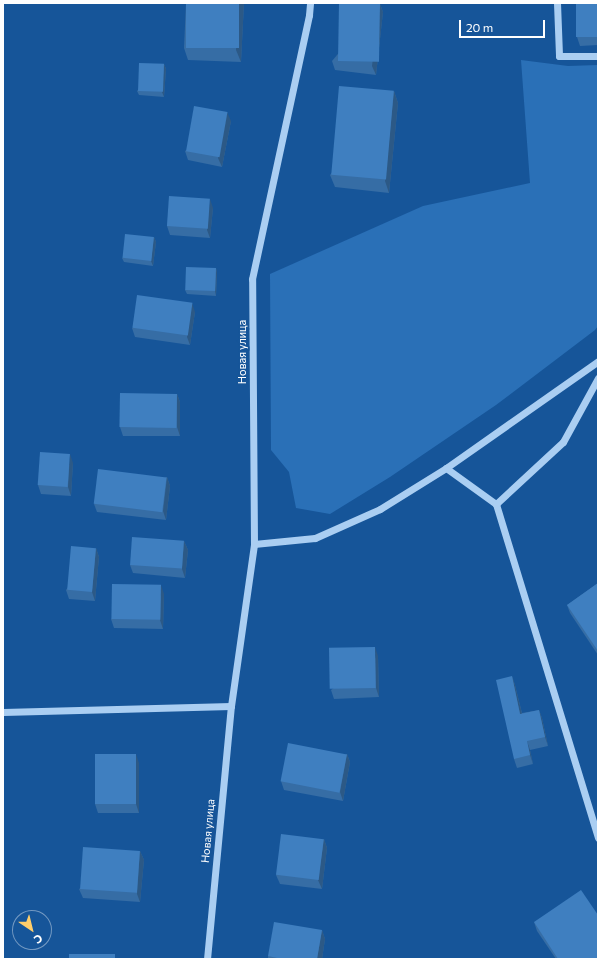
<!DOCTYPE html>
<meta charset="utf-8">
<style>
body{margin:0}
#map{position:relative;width:601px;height:962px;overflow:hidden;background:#165599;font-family:Commissioner,sans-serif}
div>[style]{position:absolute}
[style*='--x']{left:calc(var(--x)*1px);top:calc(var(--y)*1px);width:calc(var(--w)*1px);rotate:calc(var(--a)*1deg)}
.green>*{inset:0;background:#2a70b7}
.minor>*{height:7px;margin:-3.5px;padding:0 3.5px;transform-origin:3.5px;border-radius:3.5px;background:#aacef2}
.wall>*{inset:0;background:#366da5}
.shaded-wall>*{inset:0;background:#2c5986}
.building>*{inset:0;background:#3f7fc0;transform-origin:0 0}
span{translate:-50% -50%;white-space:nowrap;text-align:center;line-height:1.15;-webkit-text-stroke:3px #165599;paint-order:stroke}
.street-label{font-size:11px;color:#fff}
.frame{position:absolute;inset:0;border:4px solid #fff;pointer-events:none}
.north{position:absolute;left:12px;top:910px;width:40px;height:40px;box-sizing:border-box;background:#165599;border:1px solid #7399c2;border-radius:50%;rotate:145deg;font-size:11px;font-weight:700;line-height:16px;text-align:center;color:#fff}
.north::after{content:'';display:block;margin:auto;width:14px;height:18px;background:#ffce6b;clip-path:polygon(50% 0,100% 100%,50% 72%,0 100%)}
.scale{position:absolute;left:459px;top:20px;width:86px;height:18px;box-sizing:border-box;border:2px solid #fff;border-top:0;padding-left:5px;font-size:12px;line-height:14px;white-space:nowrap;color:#fff;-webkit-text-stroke:3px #165599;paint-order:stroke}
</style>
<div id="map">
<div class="green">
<i style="clip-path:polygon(521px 60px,568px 66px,598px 65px,598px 326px,595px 330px,496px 405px,390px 477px,330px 514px,296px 508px,289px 472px,271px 450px,270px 274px,423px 206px,530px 183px)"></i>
</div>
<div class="minor">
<i style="--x:557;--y:3;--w:53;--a:87.8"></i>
<i style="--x:559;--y:56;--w:39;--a:0"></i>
<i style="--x:446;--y:468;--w:62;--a:35.8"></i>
<i style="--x:496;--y:504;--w:349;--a:73"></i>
<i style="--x:496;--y:504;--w:91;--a:-42.8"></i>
<i style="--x:563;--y:442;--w:73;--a:-61.3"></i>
<i style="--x:254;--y:544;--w:61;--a:-5.6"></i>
<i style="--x:315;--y:538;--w:71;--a:-24"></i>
<i style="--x:380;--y:509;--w:78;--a:-31.8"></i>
<i style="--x:446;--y:468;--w:186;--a:-35.1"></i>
<i style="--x:3;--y:712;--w:228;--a:-1.5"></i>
<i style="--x:207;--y:959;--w:254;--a:-84.6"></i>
<i style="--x:231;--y:706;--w:164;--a:-81.9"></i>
<i style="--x:254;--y:544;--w:265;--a:-90.4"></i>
<i style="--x:252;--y:279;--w:270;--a:-77.8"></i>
<i style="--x:309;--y:15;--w:12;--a:-85"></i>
</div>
<div class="wall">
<i style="clip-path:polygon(186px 3px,244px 3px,241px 62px,188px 60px,184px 48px)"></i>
<i style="clip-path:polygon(598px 3px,598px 45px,580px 46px,577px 37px)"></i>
<i style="clip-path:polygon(380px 4px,383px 12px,376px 75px,335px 70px,332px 61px)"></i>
<i style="clip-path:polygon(164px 64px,166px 69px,164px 97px,139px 95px,137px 91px)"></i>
<i style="clip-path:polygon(394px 91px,398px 103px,389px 193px,335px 187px,330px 175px)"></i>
<i style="clip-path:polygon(231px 121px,222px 167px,188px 160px,185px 151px)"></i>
<i style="clip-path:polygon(213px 208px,210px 238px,170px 235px,167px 226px)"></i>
<i style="clip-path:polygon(154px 237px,156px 242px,153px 266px,124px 262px,122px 258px)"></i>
<i style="clip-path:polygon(216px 268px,217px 273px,216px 296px,187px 294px,185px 290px)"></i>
<i style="clip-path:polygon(195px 312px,190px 345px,135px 337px,132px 328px)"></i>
<i style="clip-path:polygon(177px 394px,180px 402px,180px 436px,123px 436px,120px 427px)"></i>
<i style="clip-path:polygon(73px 463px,71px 496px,41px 494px,38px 485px)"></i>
<i style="clip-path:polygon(167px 477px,170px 486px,166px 520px,97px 512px,94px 504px)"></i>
<i style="clip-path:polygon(184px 541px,188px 550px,185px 578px,133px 573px,130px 565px)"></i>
<i style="clip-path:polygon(96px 548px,99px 557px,95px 601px,69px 599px,66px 590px)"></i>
<i style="clip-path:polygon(598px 583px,598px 655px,570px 613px,567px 605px)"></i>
<i style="clip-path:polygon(164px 594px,163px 629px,114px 628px,111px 619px)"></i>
<i style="clip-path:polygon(378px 656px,379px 697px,334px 699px,331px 690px)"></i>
<i style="clip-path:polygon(512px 676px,515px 685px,522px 713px,539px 710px,542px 718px,548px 746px,530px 750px,533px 764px,517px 768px,514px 759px)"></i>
<i style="clip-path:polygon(347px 754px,350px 762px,343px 801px,284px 790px,281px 781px)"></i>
<i style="clip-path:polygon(139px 763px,139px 813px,98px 813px,95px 804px)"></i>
<i style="clip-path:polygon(324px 839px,327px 848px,322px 889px,280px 884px,276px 875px)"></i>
<i style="clip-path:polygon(140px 851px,144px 860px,140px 902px,83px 898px,79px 889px)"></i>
<i style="clip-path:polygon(534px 922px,598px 959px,556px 959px,537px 931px)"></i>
<i style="clip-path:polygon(322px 930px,325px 939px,322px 959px,268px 959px,268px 956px)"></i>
</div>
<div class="shaded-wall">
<i style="clip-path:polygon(239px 3px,244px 3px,241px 62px,236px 50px)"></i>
<i style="clip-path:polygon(380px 4px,383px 12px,376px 75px,372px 66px)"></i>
<i style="clip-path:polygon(164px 64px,166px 69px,164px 97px,162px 92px)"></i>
<i style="clip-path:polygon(394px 91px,398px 103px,389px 193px,385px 181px)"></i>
<i style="clip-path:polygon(227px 112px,231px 121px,222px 167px,218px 158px)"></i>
<i style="clip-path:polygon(210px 199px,213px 208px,210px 238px,207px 230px)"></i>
<i style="clip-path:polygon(154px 237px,156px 242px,153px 266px,151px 261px)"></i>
<i style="clip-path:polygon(216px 268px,217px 273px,216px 296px,215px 291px)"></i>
<i style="clip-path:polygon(192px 303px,195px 312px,190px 345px,187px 337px)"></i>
<i style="clip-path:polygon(177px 394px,180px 402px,180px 436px,177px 427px)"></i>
<i style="clip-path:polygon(70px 454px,73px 463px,71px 496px,68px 487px)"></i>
<i style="clip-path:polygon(167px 477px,170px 486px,166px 520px,163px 511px)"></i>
<i style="clip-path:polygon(184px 541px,188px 550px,185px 578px,182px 569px)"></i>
<i style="clip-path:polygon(96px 548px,99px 557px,95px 601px,92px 592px)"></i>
<i style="clip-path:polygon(161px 585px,164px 594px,163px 629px,160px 620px)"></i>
<i style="clip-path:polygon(375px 647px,378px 656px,379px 697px,376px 688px)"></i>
<i style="clip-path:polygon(512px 676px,515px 685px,524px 722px,520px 714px)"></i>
<i style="clip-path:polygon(539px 710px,542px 718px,548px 746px,545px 737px)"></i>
<i style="clip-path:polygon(527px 741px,530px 750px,533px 764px,530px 755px)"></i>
<i style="clip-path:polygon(136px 754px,139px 763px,139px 813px,136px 804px)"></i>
<i style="clip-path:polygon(347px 754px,350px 762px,343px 801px,340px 792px)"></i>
<i style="clip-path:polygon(324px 839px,327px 848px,322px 889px,318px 880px)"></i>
<i style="clip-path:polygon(140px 851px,144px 860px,140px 902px,137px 894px)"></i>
<i style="clip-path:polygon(322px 930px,325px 939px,322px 959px,317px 959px)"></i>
</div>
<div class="building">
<i style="left:186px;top:3px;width:53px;height:45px"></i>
<i style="left:339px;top:3px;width:41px;height:58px;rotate:1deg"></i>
<i style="left:576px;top:3px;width:22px;height:34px"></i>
<i style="left:139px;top:63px;width:25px;height:28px;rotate:2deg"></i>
<i style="left:339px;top:86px;width:55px;height:89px;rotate:5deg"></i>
<i style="left:194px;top:106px;width:34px;height:46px;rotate:10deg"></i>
<i style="left:169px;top:196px;width:41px;height:30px;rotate:4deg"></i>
<i style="left:125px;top:234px;width:29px;height:24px;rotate:6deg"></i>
<i style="left:186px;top:267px;width:30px;height:23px;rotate:2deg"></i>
<i style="left:137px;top:295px;width:56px;height:33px;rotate:8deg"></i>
<i style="left:120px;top:393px;width:57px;height:34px;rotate:1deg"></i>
<i style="left:40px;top:452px;width:30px;height:33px;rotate:4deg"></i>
<i style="left:98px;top:469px;width:69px;height:35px;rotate:7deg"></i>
<i style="left:132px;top:537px;width:52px;height:28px;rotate:4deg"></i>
<i style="left:71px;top:546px;width:25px;height:44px;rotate:5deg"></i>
<i style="clip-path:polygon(598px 583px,598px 651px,567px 605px)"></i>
<i style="left:112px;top:584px;width:49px;height:35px;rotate:1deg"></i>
<i style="left:375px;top:647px;width:41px;height:46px;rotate:89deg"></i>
<i style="clip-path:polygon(512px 676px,520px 714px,539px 710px,545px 737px,527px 741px,530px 755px,514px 759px,496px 680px)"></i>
<i style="left:288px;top:743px;width:60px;height:39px;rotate:11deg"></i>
<i style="left:136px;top:754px;width:50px;height:41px;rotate:90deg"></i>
<i style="left:281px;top:834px;width:43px;height:41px;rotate:7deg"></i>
<i style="left:83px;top:847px;width:57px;height:42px;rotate:4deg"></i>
<i style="clip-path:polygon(581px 890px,598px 915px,598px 959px,558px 959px,534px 922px)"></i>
<i style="clip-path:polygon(274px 922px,322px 930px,317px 959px,282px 959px,268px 956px)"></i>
<i style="left:69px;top:954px;width:46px;height:5px"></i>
</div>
<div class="street-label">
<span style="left:242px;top:352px;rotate:-90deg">Новая улица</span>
<span style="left:208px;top:831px;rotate:-85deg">Новая улица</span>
</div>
<div class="frame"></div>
<div class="north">С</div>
<div class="scale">20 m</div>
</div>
